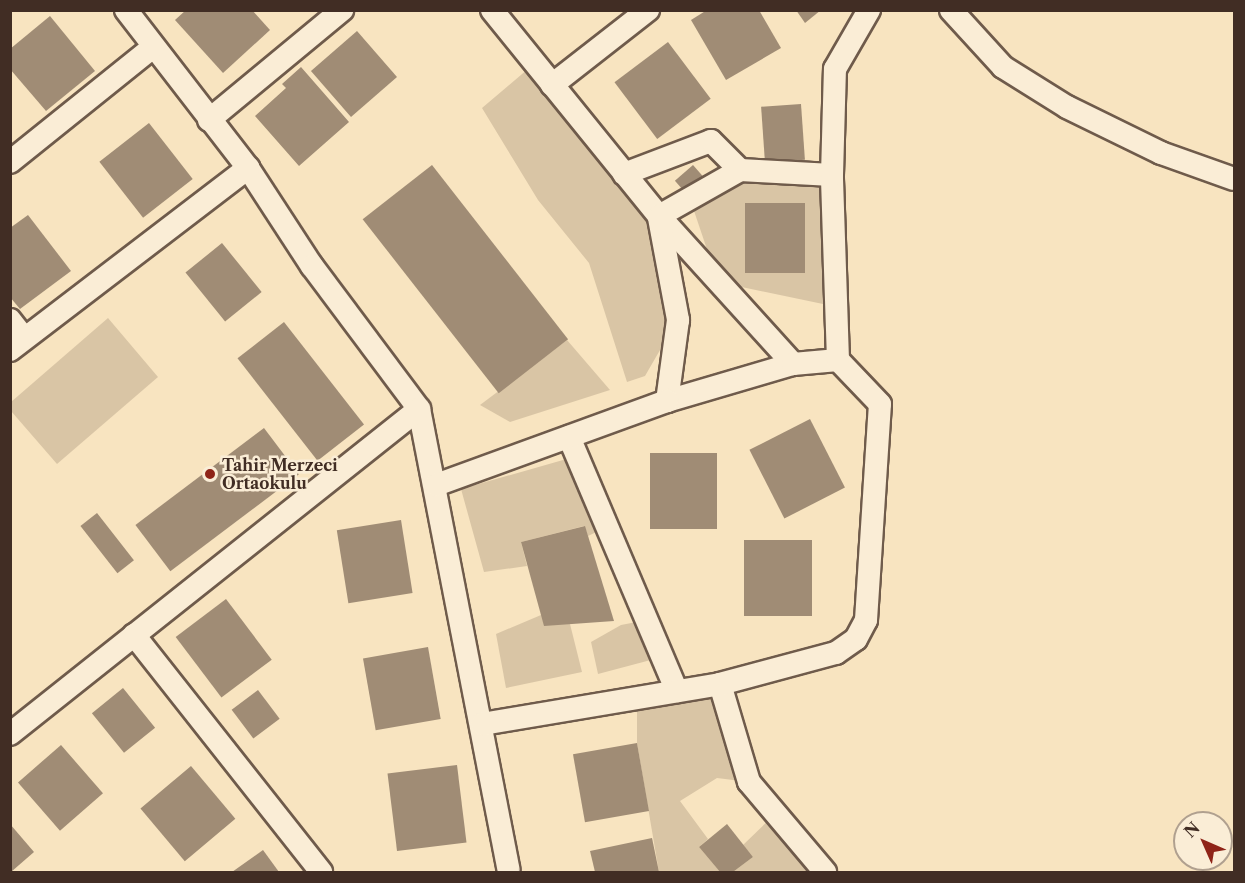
<!DOCTYPE html>
<style>
body{margin:0}
#map{position:relative;width:1245px;height:883px;overflow:hidden;background:#f8e4c0;font-family:"Libre Caslon Text",serif}
div>[style]{position:absolute}
[style*='--x']{left:calc(var(--x)*1px);top:calc(var(--y)*1px);width:calc(var(--w)*1px);rotate:calc(var(--a)*1deg)}
.green>*{inset:0;background:#d9c5a5}
.building>*{inset:0;background:#a08c75;transform-origin:0 0}
.roads{filter:drop-shadow(2px 0 #6f5b4b) drop-shadow(-2px 0 #6f5b4b) drop-shadow(0 2px #6f5b4b) drop-shadow(0 -2px #6f5b4b)}
.minor>*{height:22px;margin:-11px;padding:0 11px;transform-origin:11px;border-radius:11px;background:#faedd6}
.dots>*{width:16px;height:16px;translate:-50% -50%;box-sizing:border-box;border:3px solid #faedd6;border-radius:50%}
span{translate:-50% -50%;white-space:nowrap;text-align:center;line-height:1.15;-webkit-text-stroke:5px #faedd6;paint-order:stroke}
.poi-label{font-size:16px;color:#412d24;font-weight:700}
.left{translate:0 -50%;text-align:left}
.frame{position:absolute;inset:0;border:12px solid #412d24;pointer-events:none}
.north{position:absolute;left:1173px;top:811px;width:60px;height:60px;box-sizing:border-box;background:#faedd6;border:2px solid #b0a08f;border-radius:50%;rotate:315deg;font-size:16px;font-weight:700;line-height:24px;text-align:center;color:#412d24}
.north::after{content:'';display:block;margin:auto;width:21px;height:27px;background:#8f2418;clip-path:polygon(50% 0,100% 100%,50% 72%,0 100%)}
</style>
<div id="map">
<div class="green">
<i style="clip-path:polygon(535px 63px,659px 216px,671px 331px,645px 376px,627px 382px,589px 263px,538px 200px,482px 108px)"></i>
<i style="clip-path:polygon(740px 170px,820px 174px,823px 304px,718px 282px,690px 199px)"></i>
<i style="clip-path:polygon(108px 318px,158px 377px,57px 464px,11px 411px,11px 402px)"></i>
<i style="clip-path:polygon(567px 340px,610px 390px,510px 422px,480px 405px)"></i>
<i style="clip-path:polygon(577px 456px,607px 527px,588px 536px,584px 526px,521px 542px,527px 566px,484px 572px,461px 489px)"></i>
<i style="clip-path:polygon(541px 615px,570px 624px,582px 672px,506px 688px,496px 634px)"></i>
<i style="clip-path:polygon(647px 620px,662px 657px,598px 674px,591px 642px,621px 625px)"></i>
<i style="clip-path:polygon(720px 684px,749px 782px,717px 778px,680px 801px,708px 839px,699px 847px,720px 872px,659px 872px,637px 743px,637px 705px)"></i>
<i style="clip-path:polygon(775px 814px,825px 872px,733px 872px,753px 857px,743px 845px)"></i>
</div>
<div class="building">
<i style="clip-path:polygon(186px 10px,252px 10px,270px 30px,223px 73px,175px 20px)"></i>
<i style="clip-path:polygon(707px 10px,759px 10px,781px 48px,726px 80px,691px 20px)"></i>
<i style="clip-path:polygon(796px 10px,821px 10px,805px 23px)"></i>
<i style="clip-path:polygon(50px 16px,95px 71px,46px 111px,10px 69px,10px 49px)"></i>
<i style="left:357px;top:31px;width:61px;height:61px;rotate:49deg"></i>
<i style="left:668px;top:42px;width:71px;height:67px;rotate:53deg"></i>
<i style="clip-path:polygon(301px 67px,349px 122px,299px 166px,255px 116px,286px 88px,282px 84px)"></i>
<i style="left:801px;top:104px;width:56px;height:40px;rotate:86deg"></i>
<i style="left:149px;top:123px;width:71px;height:63px;rotate:52deg"></i>
<i style="left:432px;top:165px;width:221px;height:88px;rotate:52deg"></i>
<i style="left:693px;top:165px;width:20px;height:24px;rotate:49deg"></i>
<i style="left:745px;top:203px;width:60px;height:70px"></i>
<i style="clip-path:polygon(28px 215px,71px 271px,20px 309px,10px 297px,10px 228px)"></i>
<i style="left:222px;top:243px;width:63px;height:47px;rotate:51deg"></i>
<i style="left:284px;top:322px;width:130px;height:59px;rotate:52deg"></i>
<i style="left:810px;top:419px;width:77px;height:68px;rotate:63deg"></i>
<i style="left:264px;top:428px;width:58px;height:161px;rotate:53deg"></i>
<i style="left:650px;top:453px;width:67px;height:76px"></i>
<i style="left:97px;top:513px;width:60px;height:21px;rotate:52deg"></i>
<i style="left:401px;top:520px;width:74px;height:65px;rotate:81deg"></i>
<i style="clip-path:polygon(585px 526px,614px 621px,544px 626px,521px 542px)"></i>
<i style="left:744px;top:540px;width:68px;height:76px"></i>
<i style="left:226px;top:599px;width:76px;height:63px;rotate:53deg"></i>
<i style="left:428px;top:647px;width:73px;height:66px;rotate:80deg"></i>
<i style="left:123px;top:688px;width:51px;height:40px;rotate:51deg"></i>
<i style="left:258px;top:690px;width:36px;height:33px;rotate:53deg"></i>
<i style="left:637px;top:743px;width:69px;height:65px;rotate:80deg"></i>
<i style="left:61px;top:745px;width:64px;height:57px;rotate:49deg"></i>
<i style="left:457px;top:765px;width:78px;height:70px;rotate:83deg"></i>
<i style="left:191px;top:766px;width:69px;height:66px;rotate:50deg"></i>
<i style="clip-path:polygon(10px 824px,34px 852px,11px 872px,10px 872px)"></i>
<i style="clip-path:polygon(727px 824px,753px 857px,733px 872px,720px 872px,699px 847px)"></i>
<i style="clip-path:polygon(652px 838px,659px 872px,595px 872px,590px 851px)"></i>
<i style="clip-path:polygon(263px 850px,279px 872px,232px 872px)"></i>
</div>
<div class="roads">
<div class="minor">
<i style="--x:126;--y:10;--w:200;--a:52.3"></i>
<i style="--x:248;--y:168;--w:117;--a:56.9"></i>
<i style="--x:312;--y:266;--w:179;--a:53.2"></i>
<i style="--x:419;--y:409;--w:469;--a:79"></i>
<i style="--x:492;--y:10;--w:265;--a:51"></i>
<i style="--x:659;--y:216;--w:200;--a:47.8"></i>
<i style="--x:951;--y:10;--w:77;--a:47.6"></i>
<i style="--x:1003;--y:67;--w:75;--a:32"></i>
<i style="--x:1067;--y:107;--w:105;--a:26.1"></i>
<i style="--x:1161;--y:153;--w:77;--a:19.6"></i>
<i style="--x:552;--y:85;--w:122;--a:-38"></i>
<i style="--x:209;--y:120;--w:173;--a:-39.6"></i>
<i style="--x:10;--y:162;--w:184;--a:-38.8"></i>
<i style="--x:624;--y:174;--w:93;--a:-20.8"></i>
<i style="--x:711;--y:141;--w:41;--a:45"></i>
<i style="--x:659;--y:216;--w:93;--a:-29.6"></i>
<i style="--x:740;--y:170;--w:92;--a:3.1"></i>
<i style="--x:659;--y:218;--w:104;--a:79.4"></i>
<i style="--x:678;--y:320;--w:82;--a:97.7"></i>
<i style="--x:667;--y:401;--w:131;--a:-16.4"></i>
<i style="--x:793;--y:364;--w:45;--a:-5.1"></i>
<i style="--x:10;--y:320;--w:23;--a:52"></i>
<i style="--x:10;--y:350;--w:300;--a:-37.4"></i>
<i style="--x:569;--y:437;--w:276;--a:67"></i>
<i style="--x:436;--y:485;--w:246;--a:-20"></i>
<i style="--x:134;--y:635;--w:302;--a:51.7"></i>
<i style="--x:720;--y:684;--w:102;--a:73.5"></i>
<i style="--x:749;--y:782;--w:118;--a:49.8"></i>
<i style="--x:482;--y:724;--w:241;--a:-9.5"></i>
<i style="--x:720;--y:684;--w:120;--a:-15"></i>
<i style="--x:836;--y:653;--w:24;--a:-35"></i>
<i style="--x:856;--y:639;--w:21;--a:-62"></i>
<i style="--x:866;--y:620;--w:216;--a:-86.3"></i>
<i style="--x:880;--y:404;--w:61;--a:-133.7"></i>
<i style="--x:838;--y:360;--w:185;--a:-91.9"></i>
<i style="--x:832;--y:175;--w:106;--a:-88.4"></i>
<i style="--x:835;--y:69;--w:68;--a:-60"></i>
<i style="--x:10;--y:734;--w:522;--a:-38.47"></i>
</div>
</div>
<div class="dots">
<i style="left:210px;top:474px;background:#8f2418"></i>
</div>
<div class="poi-label">
<span class="left" style="left:222px;top:474px">Tahir Merzeci<br>Ortaokulu</span>
</div>
<div class="frame"></div>
<div class="north">N</div>
</div>
